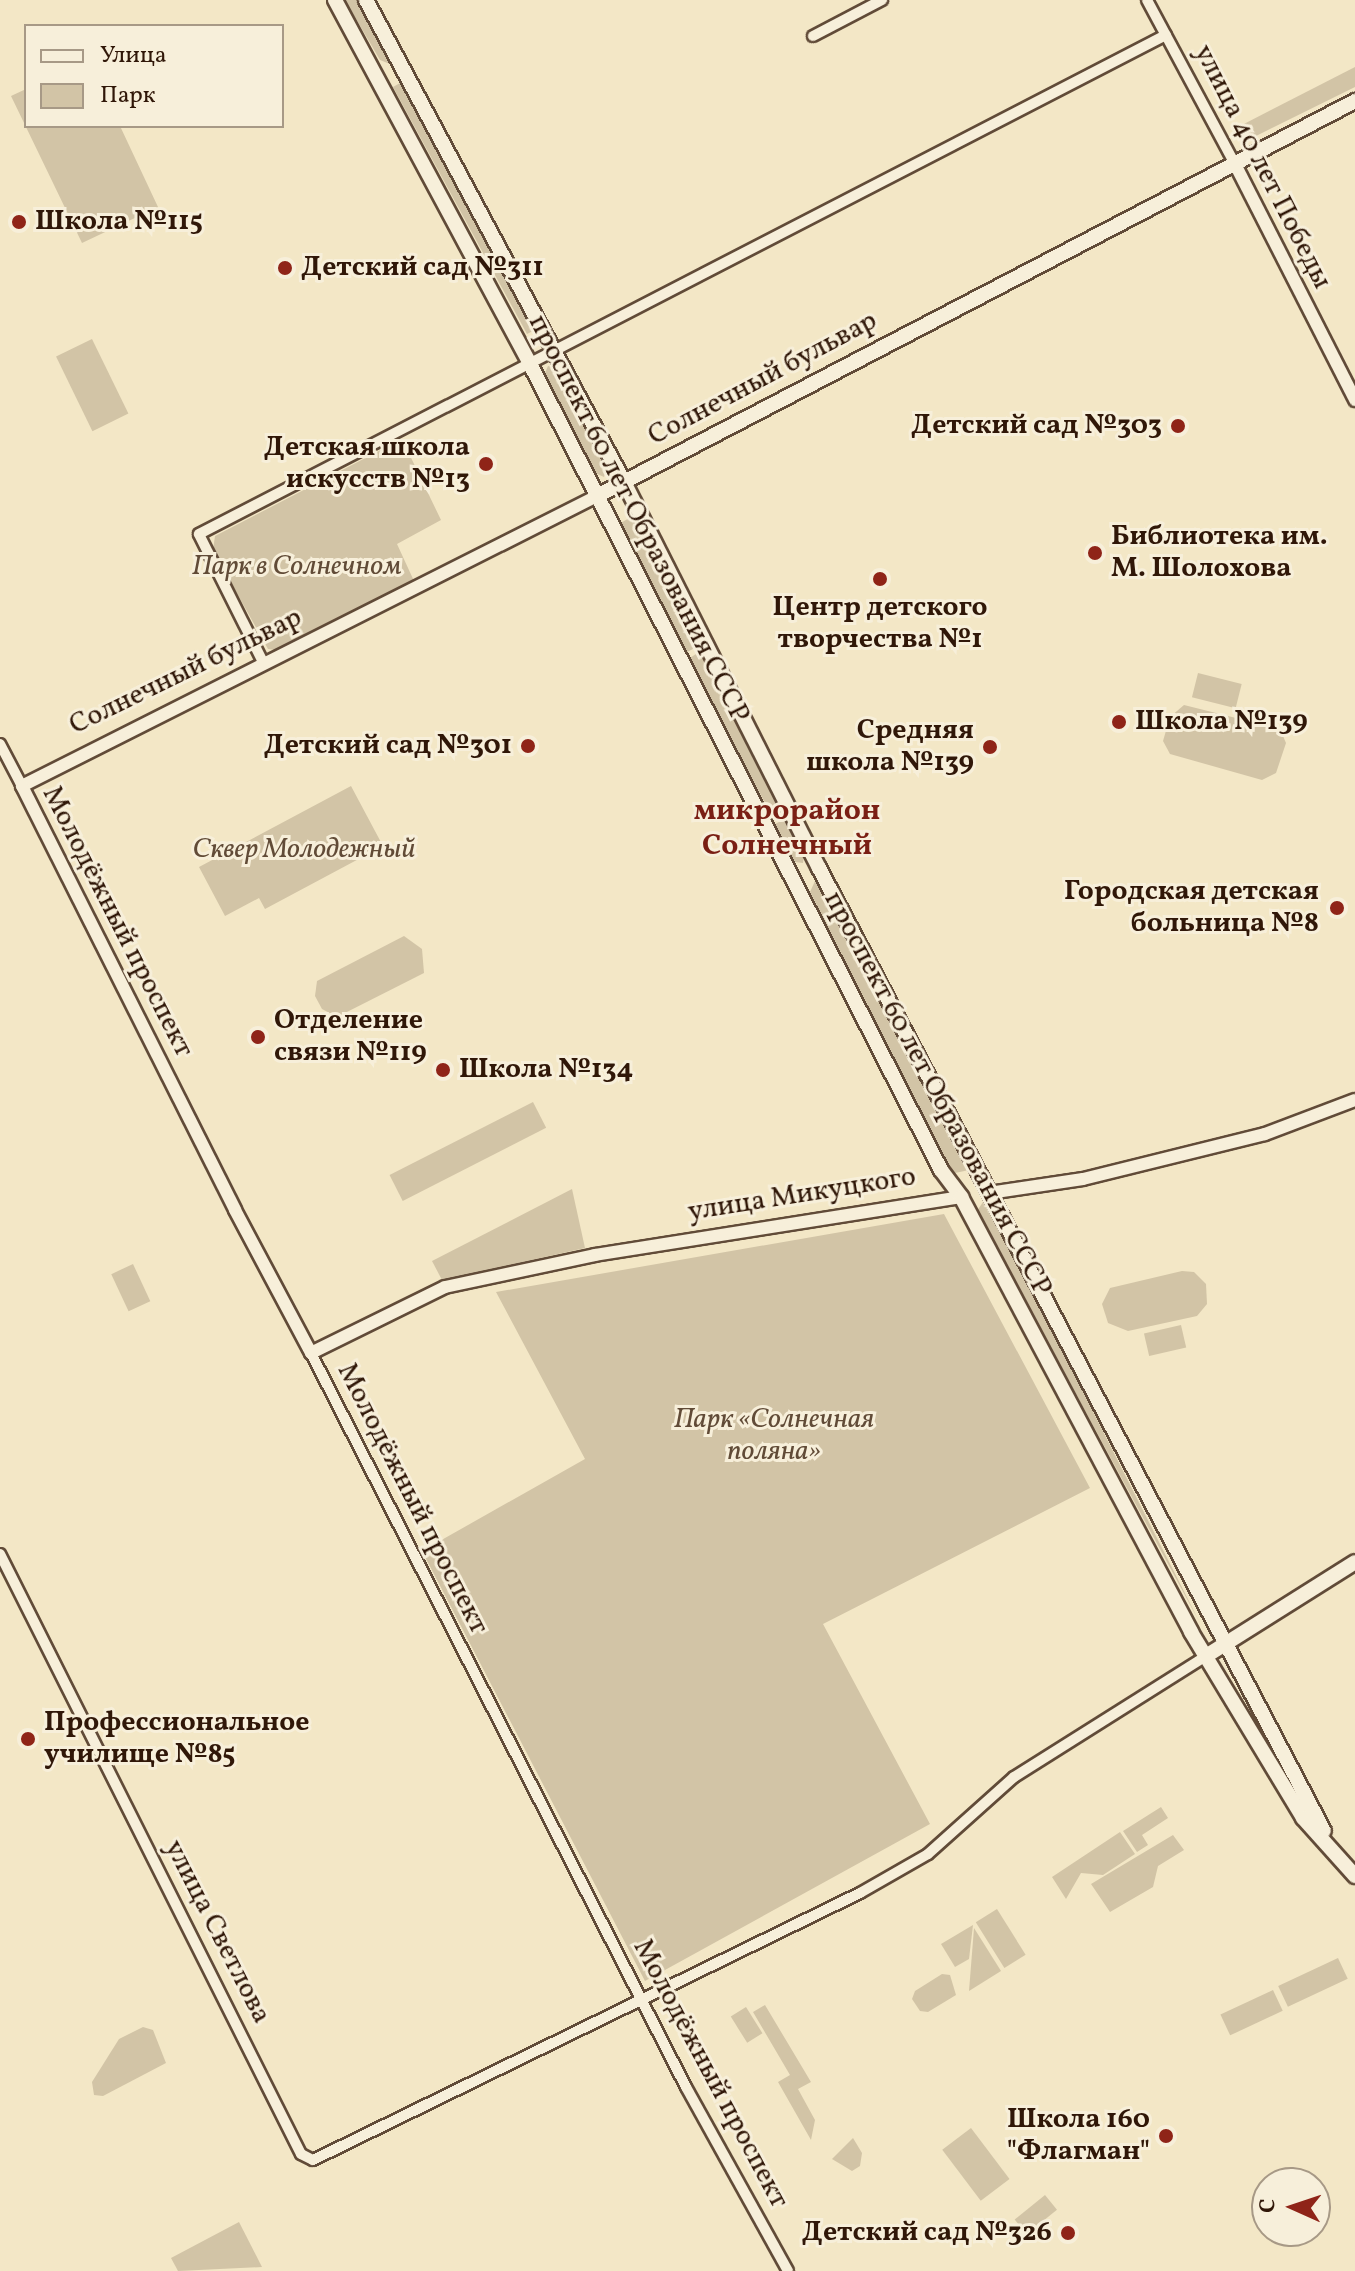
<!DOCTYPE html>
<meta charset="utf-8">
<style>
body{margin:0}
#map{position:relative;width:1355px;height:2271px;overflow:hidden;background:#f3e7c6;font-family:Vollkorn,serif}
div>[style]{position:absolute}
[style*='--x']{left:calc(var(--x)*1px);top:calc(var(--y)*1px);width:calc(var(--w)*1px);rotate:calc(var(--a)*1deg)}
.green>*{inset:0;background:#d2c4a6;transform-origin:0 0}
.roads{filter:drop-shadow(2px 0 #614b38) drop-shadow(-2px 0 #614b38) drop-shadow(0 2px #614b38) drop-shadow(0 -2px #614b38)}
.minor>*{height:10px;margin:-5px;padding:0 5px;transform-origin:5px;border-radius:5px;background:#f7efda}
.tertiary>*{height:12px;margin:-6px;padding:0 6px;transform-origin:6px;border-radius:6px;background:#f7efda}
.secondary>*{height:14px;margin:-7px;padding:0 7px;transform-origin:7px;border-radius:7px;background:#f7efda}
.dots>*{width:22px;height:22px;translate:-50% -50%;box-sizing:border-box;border:4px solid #f7efda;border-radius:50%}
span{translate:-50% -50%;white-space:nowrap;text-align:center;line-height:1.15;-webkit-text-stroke:6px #f7efda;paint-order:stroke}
.street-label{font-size:28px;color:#301708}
.poi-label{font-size:28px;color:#301708;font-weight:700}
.left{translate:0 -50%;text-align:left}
.right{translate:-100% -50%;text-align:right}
.park-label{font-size:28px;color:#614b37;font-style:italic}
.neighbourhood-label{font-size:30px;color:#7a1f14;font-weight:700}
.legend{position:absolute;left:24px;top:24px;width:260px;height:104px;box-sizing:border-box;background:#f7efda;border:2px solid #a79986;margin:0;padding:10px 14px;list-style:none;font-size:24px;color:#301708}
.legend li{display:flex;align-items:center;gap:16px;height:40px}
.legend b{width:40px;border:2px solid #a79986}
.north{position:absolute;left:1251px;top:2167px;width:80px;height:80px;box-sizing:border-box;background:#f7efda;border:2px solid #a79986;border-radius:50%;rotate:273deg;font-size:22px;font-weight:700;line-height:32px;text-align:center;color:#301708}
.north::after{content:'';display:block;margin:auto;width:28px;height:36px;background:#8f2418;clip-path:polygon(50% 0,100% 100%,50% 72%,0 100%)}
</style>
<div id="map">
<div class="green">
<i style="clip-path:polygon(345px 0,357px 0,390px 64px,380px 60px)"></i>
<i style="clip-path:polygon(1355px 67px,1355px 87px,1248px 140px,1240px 126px)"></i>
<i style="clip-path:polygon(400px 83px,533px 331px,527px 334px,393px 87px)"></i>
<i style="clip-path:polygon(26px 89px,26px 126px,120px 126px,158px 207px,82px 243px,11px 96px)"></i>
<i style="left:92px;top:339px;width:83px;height:40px;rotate:64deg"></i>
<i style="clip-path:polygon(548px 366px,554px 368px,607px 467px,604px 477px,595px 473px,545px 373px)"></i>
<i style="clip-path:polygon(402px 439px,441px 520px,397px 544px,414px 581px,276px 650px,268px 649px,213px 550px,215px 536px)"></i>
<i style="clip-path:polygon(633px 516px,699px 646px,685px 653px,617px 525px)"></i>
<i style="clip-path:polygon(701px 651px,783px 813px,773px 818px,688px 659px)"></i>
<i style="left:1198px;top:673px;width:45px;height:25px;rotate:14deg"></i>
<i style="clip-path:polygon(1184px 705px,1280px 729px,1286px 743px,1276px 773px,1262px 780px,1170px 754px,1163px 741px,1170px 717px)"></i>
<i style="clip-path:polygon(351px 786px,383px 846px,265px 909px,259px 898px,225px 916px,199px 867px)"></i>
<i style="clip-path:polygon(785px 819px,804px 855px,803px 863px,795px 862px,775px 824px)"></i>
<i style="clip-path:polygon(815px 881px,818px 884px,969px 1170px,955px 1173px,951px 1169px,810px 892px)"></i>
<i style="clip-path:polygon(404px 936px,422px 949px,424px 973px,337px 1017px,322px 1009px,315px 996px,317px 981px)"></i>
<i style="left:533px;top:1102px;width:29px;height:161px;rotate:63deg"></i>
<i style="clip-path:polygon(572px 1189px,585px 1248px,442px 1280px,432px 1261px)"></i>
<i style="clip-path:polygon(983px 1202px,989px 1206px,1200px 1623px,977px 1211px)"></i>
<i style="clip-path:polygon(944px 1214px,1090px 1488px,823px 1624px,930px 1824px,645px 1981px,422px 1551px,585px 1459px,496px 1292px)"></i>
<i style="left:133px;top:1264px;width:41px;height:24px;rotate:65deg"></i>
<i style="clip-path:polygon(1182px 1271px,1194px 1272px,1206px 1284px,1207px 1304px,1197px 1316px,1128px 1331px,1108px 1323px,1102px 1304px,1110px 1288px)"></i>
<i style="left:1181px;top:1325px;width:23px;height:38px;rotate:77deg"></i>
<i style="clip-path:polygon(1161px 1807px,1168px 1818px,1142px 1835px,1148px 1845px,1137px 1852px,1123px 1831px)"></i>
<i style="clip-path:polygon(1120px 1832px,1135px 1854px,1103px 1875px,1081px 1873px,1066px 1899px,1052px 1877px)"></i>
<i style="clip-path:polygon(1173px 1835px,1184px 1850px,1158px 1866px,1153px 1887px,1110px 1912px,1091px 1884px)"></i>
<i style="left:997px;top:1909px;width:54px;height:25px;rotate:58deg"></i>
<i style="clip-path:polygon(973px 1925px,969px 1959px,955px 1967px,941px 1944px)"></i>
<i style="clip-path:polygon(974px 1928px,1001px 1971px,969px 1991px)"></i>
<i style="left:1338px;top:1958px;width:23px;height:66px;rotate:65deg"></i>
<i style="clip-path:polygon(942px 1974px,950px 1975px,956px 1995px,928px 2012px,920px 2011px,912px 1999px,915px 1991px)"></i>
<i style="left:1273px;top:1990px;width:23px;height:58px;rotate:65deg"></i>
<i style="clip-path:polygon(765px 2005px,811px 2082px,798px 2089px,815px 2120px,811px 2140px,778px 2082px,790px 2075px,753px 2012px)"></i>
<i style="left:746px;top:2007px;width:31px;height:18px;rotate:58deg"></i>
<i style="clip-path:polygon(143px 2027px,153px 2030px,166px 2063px,103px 2096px,94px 2095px,92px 2082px,119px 2039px)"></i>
<i style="left:971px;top:2128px;width:64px;height:36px;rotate:53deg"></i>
<i style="clip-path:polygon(853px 2138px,862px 2153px,860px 2166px,852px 2171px,832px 2159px)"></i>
<i style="left:1045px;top:2195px;width:19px;height:39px;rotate:51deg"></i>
<i style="clip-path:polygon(239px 2222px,262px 2267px,178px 2271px,171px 2258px)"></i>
</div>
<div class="roads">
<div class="minor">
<i style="--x:1147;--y:0;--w:186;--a:61.8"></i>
<i style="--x:813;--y:36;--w:78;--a:-27.6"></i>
<i style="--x:263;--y:662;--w:143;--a:-116.6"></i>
<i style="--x:199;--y:534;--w:1088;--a:-27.3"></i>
<i style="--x:0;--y:744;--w:47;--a:62.4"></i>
<i style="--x:311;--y:1353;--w:824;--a:62.94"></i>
<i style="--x:686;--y:2087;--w:210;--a:61"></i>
<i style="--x:0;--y:1554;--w:671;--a:63.36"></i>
<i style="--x:301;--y:2154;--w:13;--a:27"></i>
<i style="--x:313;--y:2160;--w:609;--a:-26.02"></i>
<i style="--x:860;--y:1893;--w:78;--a:-29.8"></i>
<i style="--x:928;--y:1854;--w:115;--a:-41.8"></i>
<i style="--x:1014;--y:1777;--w:227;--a:-32.2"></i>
</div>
<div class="tertiary">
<i style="--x:1235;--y:164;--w:265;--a:63"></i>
<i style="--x:597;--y:496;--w:644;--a:153.24"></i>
<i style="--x:22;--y:786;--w:474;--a:63.3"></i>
<i style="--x:235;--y:1210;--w:162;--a:62"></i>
<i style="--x:311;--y:1353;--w:149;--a:-26.2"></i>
<i style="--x:445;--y:1287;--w:153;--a:-12"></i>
<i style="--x:595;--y:1255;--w:371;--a:-9"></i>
<i style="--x:989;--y:1193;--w:95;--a:-8.5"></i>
<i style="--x:1083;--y:1179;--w:187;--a:-13.9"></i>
<i style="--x:1265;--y:1134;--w:96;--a:-20.7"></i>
</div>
<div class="secondary">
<i style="--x:335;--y:0;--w:413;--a:61.8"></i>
<i style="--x:530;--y:364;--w:905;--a:62.98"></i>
<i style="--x:941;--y:1170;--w:34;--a:53"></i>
<i style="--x:961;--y:1197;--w:492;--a:62.1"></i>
<i style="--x:1191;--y:1632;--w:217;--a:58.9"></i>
<i style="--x:1303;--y:1818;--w:78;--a:48.1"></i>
<i style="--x:366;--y:0;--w:547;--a:61.84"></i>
<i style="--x:624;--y:482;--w:432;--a:63.2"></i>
<i style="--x:819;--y:868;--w:1087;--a:62.33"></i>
<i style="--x:597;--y:496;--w:855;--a:-27.52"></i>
<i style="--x:1206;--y:1656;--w:176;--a:-32.2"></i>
</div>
</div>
<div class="dots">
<i style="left:19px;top:222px;background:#8f2418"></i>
<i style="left:285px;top:268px;background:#8f2418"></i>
<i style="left:1178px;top:426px;background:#8f2418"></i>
<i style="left:486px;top:464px;background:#8f2418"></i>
<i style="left:1095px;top:553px;background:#8f2418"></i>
<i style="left:880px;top:579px;background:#8f2418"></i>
<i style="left:1119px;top:722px;background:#8f2418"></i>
<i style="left:528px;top:746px;background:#8f2418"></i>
<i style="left:990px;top:747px;background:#8f2418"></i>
<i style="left:1337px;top:908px;background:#8f2418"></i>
<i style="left:258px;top:1037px;background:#8f2418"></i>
<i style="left:443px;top:1070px;background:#8f2418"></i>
<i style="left:28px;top:1739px;background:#8f2418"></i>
<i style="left:1166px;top:2136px;background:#8f2418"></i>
<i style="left:1068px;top:2233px;background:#8f2418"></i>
</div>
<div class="street-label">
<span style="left:1262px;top:167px;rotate:63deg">улица 40 лет Победы</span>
<span style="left:763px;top:379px;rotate:-28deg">Солнечный бульвар</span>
<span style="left:638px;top:519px;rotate:63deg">проспект 60 лет Образования СССР</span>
<span style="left:186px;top:672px;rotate:-26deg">Солнечный бульвар</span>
<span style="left:117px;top:922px;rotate:63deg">Молодёжный проспект</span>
<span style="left:937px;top:1094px;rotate:62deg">проспект 60 лет Образования СССР</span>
<span style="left:802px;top:1195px;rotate:-9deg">улица Микуцкого</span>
<span style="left:412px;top:1499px;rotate:63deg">Молодёжный проспект</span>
<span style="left:217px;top:1932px;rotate:63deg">улица Светлова</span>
<span style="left:710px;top:2074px;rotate:62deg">Молодёжный проспект</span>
</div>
<div class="poi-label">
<span class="left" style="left:35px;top:222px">Школа №115</span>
<span class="left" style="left:301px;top:268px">Детский сад №311</span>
<span class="right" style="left:1162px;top:426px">Детский сад №303</span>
<span class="right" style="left:470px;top:464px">Детская школа<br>искусств №13</span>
<span class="left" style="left:1111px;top:553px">Библиотека им.<br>М. Шолохова</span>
<span style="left:880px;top:624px">Центр детского<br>творчества №1</span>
<span class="left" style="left:1135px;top:722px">Школа №139</span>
<span class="right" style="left:974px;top:747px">Средняя<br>школа №139</span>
<span class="right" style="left:512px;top:746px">Детский сад №301</span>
<span class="right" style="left:1319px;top:908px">Городская детская<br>больница №8</span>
<span class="left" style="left:274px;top:1037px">Отделение<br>связи №119</span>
<span class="left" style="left:459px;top:1070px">Школа №134</span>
<span class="left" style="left:44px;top:1739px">Профессиональное<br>училище №85</span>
<span class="right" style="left:1150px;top:2136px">Школа 160<br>"Флагман"</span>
<span class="right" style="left:1052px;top:2233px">Детский сад №326</span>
</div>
<div class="park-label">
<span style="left:297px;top:567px">Парк в Солнечном</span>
<span style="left:304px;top:850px">Сквер Молодежный</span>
<span style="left:774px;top:1436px">Парк «Солнечная<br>поляна»</span>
</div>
<div class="neighbourhood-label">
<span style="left:787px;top:828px">микрорайон<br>Солнечный</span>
</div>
<ul class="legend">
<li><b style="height:10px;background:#f7efda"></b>Улица</li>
<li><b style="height:22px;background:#d2c4a6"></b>Парк</li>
</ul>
<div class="north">С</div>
</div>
